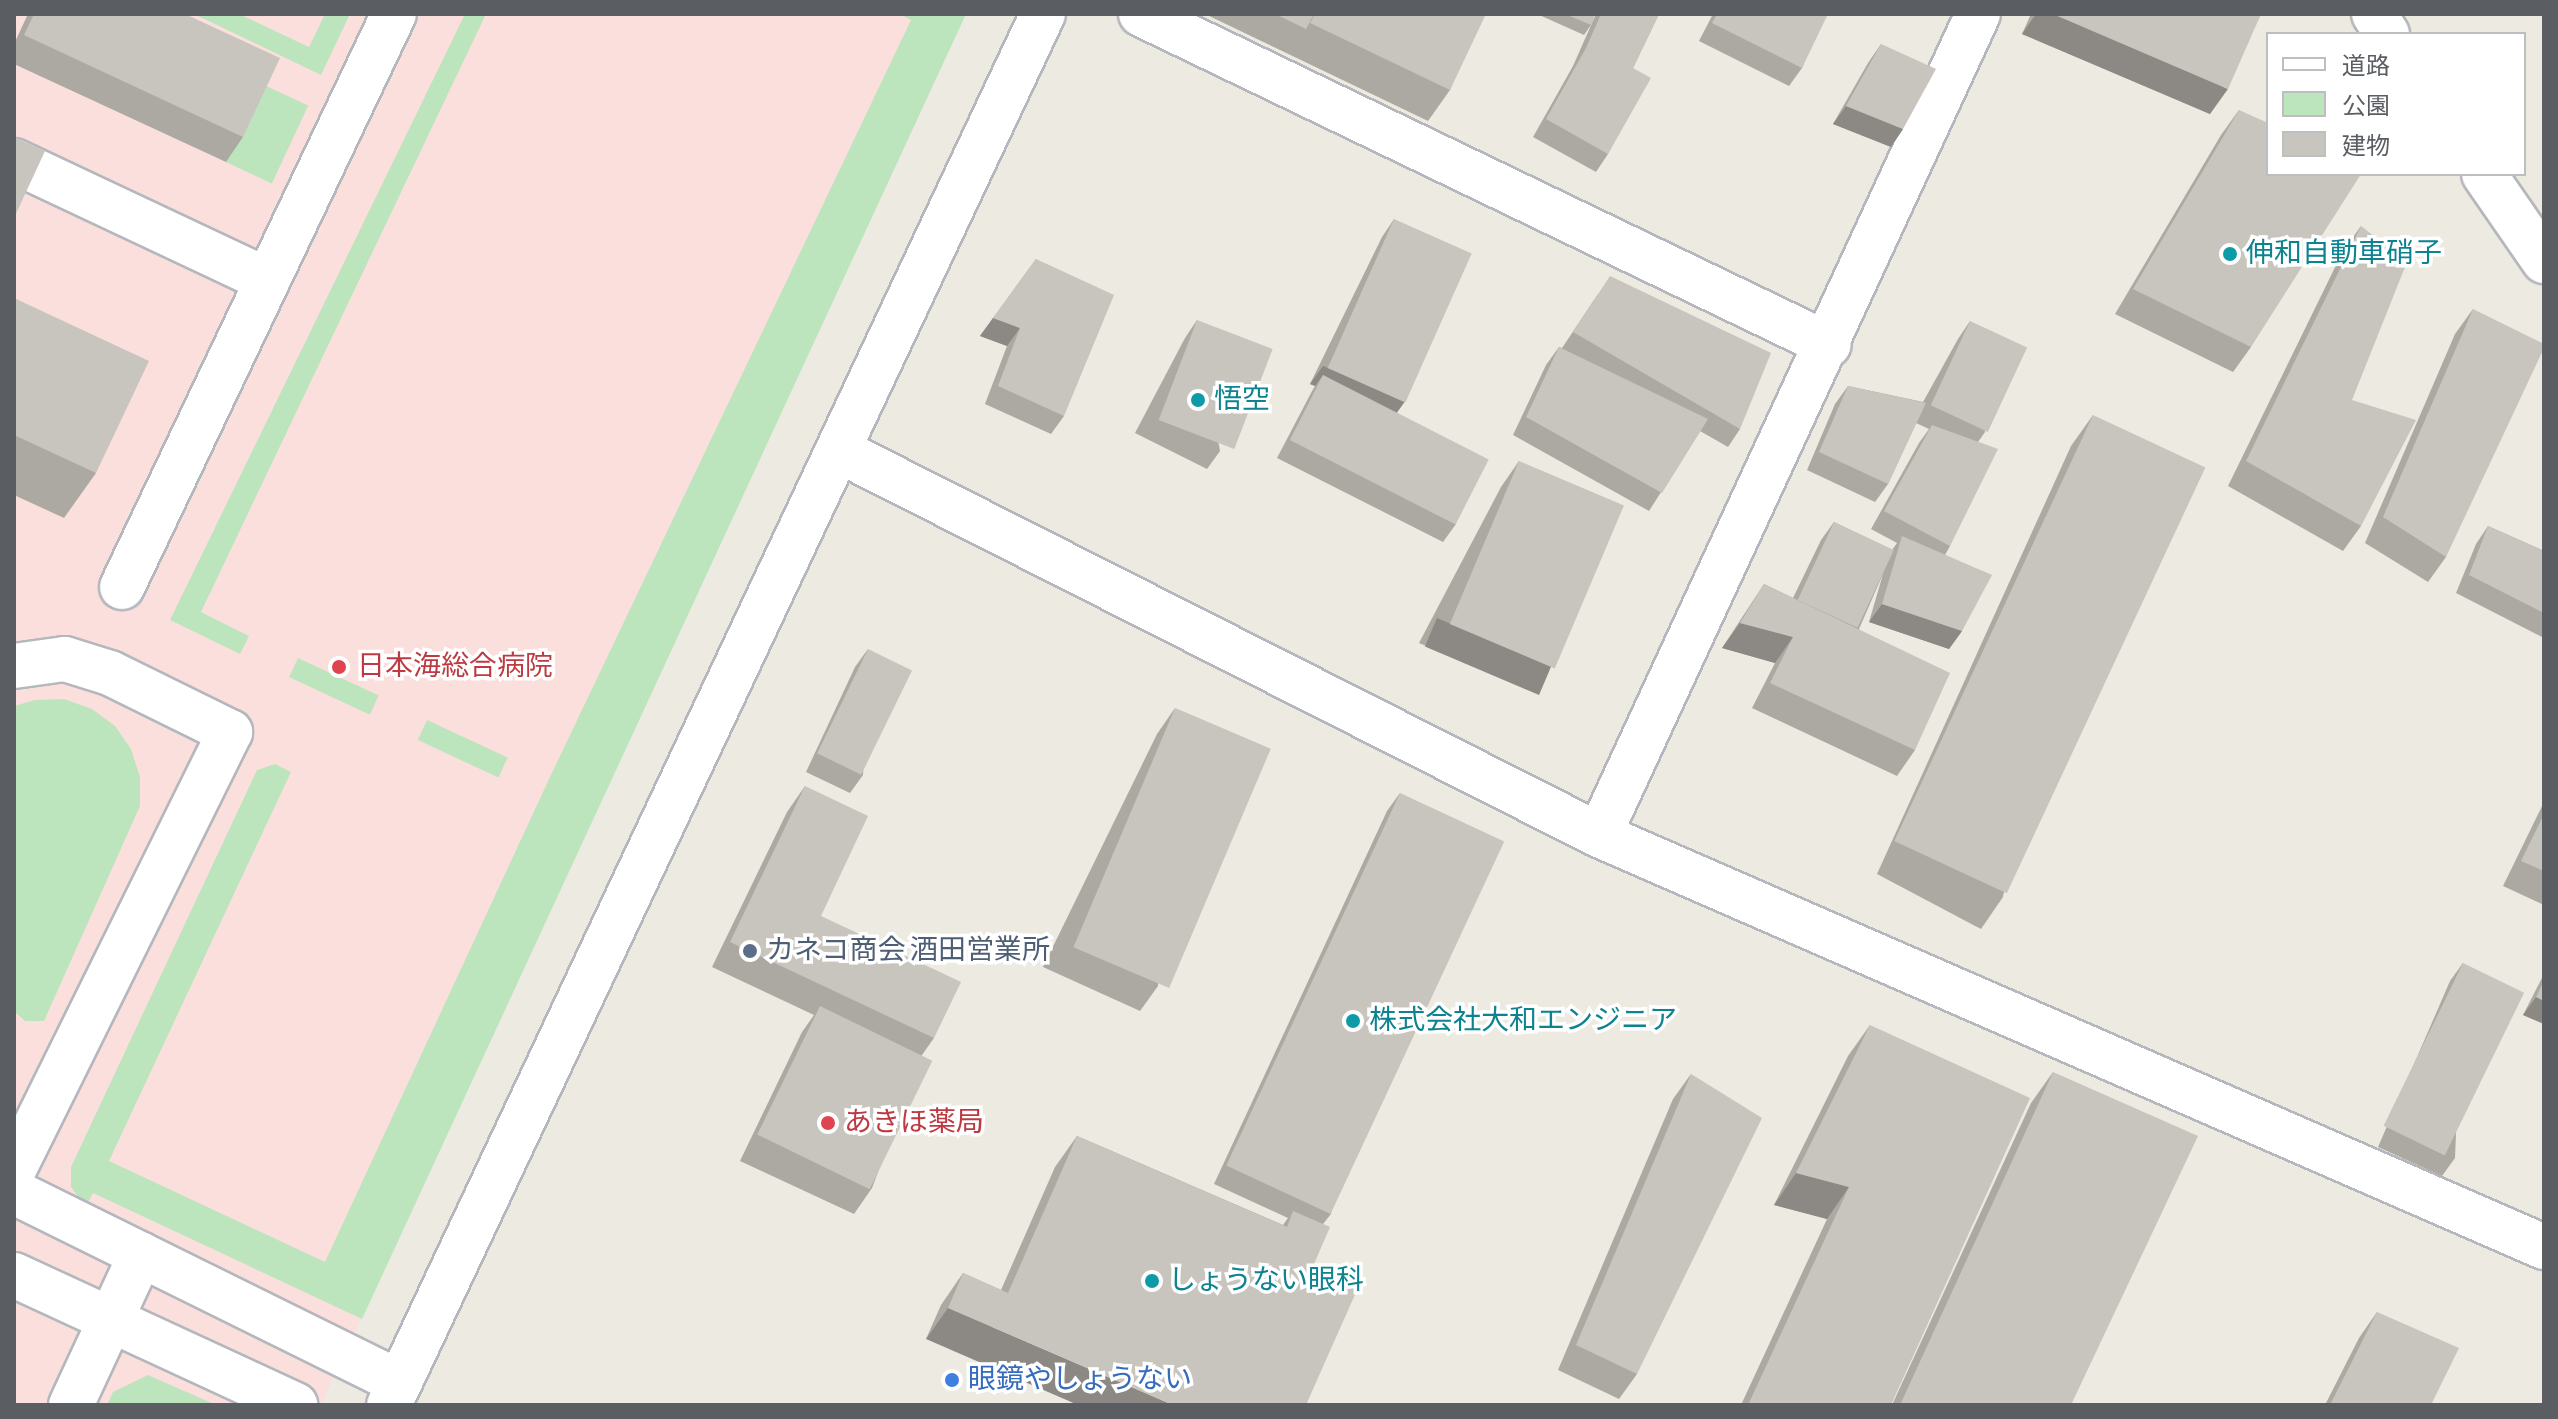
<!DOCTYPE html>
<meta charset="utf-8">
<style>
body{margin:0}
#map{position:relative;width:2558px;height:1419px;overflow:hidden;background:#edeae1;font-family:"Alegreya Sans","Noto Sans JP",sans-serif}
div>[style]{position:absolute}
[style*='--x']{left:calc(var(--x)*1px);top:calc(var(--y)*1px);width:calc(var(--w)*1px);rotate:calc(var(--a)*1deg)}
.medical>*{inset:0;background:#fbdfdc}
.green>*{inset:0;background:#bde5bd;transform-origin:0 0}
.roads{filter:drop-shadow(2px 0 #b4b7bc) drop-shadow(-2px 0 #b4b7bc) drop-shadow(0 2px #b4b7bc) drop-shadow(0 -2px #b4b7bc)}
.minor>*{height:44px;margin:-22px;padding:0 22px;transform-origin:22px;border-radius:22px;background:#fff}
.wall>*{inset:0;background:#aca9a3}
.shaded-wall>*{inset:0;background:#8c8985;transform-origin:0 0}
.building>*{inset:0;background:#c8c4be;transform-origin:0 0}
.dots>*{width:22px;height:22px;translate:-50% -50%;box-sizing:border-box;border:4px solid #fff;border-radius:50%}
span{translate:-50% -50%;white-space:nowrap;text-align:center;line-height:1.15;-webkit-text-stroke:7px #fff;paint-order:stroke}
.culture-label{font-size:28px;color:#0d838f}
.left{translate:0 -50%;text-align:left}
.health-label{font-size:28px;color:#be3a42}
.service-label{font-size:28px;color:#4e5e75}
.shop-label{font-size:28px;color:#366cbe}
.frame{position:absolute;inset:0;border:16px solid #5a5d62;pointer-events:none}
.legend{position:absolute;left:2266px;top:32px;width:260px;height:144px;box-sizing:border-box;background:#fff;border:2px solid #bdbec0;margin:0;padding:10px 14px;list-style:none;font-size:24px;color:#5a5d62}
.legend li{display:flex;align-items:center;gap:16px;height:40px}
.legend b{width:40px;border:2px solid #bdbec0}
</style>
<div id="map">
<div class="medical">
<i style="clip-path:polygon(14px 14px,966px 14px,321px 1405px,14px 1405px)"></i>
</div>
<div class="green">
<i style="clip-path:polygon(194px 14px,239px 14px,309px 47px,325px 14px,350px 14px,321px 75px)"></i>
<i style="clip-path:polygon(465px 14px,486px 14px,201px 612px,249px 636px,240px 654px,170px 620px)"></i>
<i style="clip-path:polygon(900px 14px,966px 14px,362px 1319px,93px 1193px,87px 1204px,81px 1201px,71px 1187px,71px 1167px,257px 770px,275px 764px,291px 772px,109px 1161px,325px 1262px,550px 777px,911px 20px)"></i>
<i style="left:262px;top:84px;width:51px;height:86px;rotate:25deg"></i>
<i style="left:298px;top:658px;width:89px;height:21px;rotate:25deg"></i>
<i style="clip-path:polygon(64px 699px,92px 709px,115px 726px,131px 749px,140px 777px,140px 806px,44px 1021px,25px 1021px,14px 1011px,14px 706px,35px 700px)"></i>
<i style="left:427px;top:720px;width:89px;height:22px;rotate:25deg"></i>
<i style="clip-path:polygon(148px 1375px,216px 1405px,107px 1405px,113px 1392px)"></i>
</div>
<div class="roads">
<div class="minor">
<i style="--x:1141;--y:14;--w:763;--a:25.69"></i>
<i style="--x:2374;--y:14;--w:24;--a:57"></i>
<i style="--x:14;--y:161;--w:280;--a:25.2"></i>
<i style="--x:2484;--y:174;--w:106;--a:55.4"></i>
<i style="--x:838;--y:450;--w:853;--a:26.84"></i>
<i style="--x:1599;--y:835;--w:1031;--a:23.56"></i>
<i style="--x:122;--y:587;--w:634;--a:-64.61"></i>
<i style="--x:14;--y:666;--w:51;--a:-7.8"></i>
<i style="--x:65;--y:659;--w:47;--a:17.3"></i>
<i style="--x:110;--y:673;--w:134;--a:26.2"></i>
<i style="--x:230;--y:732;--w:488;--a:116.3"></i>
<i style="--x:1599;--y:835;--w:904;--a:-65.22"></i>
<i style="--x:14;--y:1192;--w:429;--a:26.3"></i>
<i style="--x:14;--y:1275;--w:310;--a:24.8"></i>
<i style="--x:71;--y:1405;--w:166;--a:-65.1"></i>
<i style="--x:389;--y:1405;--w:1537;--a:-64.82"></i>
</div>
</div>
<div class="wall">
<i style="clip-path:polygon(28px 14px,185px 14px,243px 137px,226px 162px,14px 64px,14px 44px)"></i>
<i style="clip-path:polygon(1205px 14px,1480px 14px,1450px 90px,1428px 121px)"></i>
<i style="clip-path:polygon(1537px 14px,1595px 14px,1591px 25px,1584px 35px)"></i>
<i style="clip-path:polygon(1596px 14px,1659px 14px,1633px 68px,1608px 154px,1596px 172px,1533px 137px,1573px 66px)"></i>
<i style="clip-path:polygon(1713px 14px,1823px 14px,1802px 68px,1789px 86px,1699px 41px)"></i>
<i style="clip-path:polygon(2031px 14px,2261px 14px,2210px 114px,2022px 34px)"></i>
<i style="clip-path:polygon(1881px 44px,1903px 129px,1891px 147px,1833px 124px,1868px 63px)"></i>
<i style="clip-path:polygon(2239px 110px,2251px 347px,2233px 372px,2115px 314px,2221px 135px)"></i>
<i style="clip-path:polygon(1394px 219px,1406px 400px,1397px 412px,1456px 524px,1443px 542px,1277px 458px,1311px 393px,1315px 386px,1310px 384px,1382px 237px)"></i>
<i style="clip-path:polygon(2361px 226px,2352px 400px,2361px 526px,2343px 551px,2228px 486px,2343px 251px)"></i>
<i style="clip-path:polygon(1036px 259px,1064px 416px,1051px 434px,985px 404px,1007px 346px,980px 336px)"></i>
<i style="clip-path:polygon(1598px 294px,1740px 429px,1728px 447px,1700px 431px,1649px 511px,1513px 435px,1546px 365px,1559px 347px,1562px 348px)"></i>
<i style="clip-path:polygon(14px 298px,96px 473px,64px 518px,14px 495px)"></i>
<i style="clip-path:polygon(2473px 309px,2446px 557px,2428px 582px,2365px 543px,2455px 334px)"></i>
<i style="clip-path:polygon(1197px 320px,1220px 451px,1207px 469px,1135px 433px,1185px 338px)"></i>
<i style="clip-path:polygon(1970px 321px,1985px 432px,1978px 442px,1950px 546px,1945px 555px,1962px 631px,1949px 649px,1869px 622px,1883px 574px,1859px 629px,1915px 750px,1897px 776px,1752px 708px,1775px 663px,1722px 648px,1764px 584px,1793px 598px,1821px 540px,1834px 522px,1892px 550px,1897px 543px,1871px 529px,1919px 443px,1929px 429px,1916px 423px,1888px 484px,1875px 502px,1807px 470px,1835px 404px,1848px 386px,1923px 402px,1958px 339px)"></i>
<i style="clip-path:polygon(2093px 415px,2003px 897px,1981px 929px,1877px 874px,2071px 446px)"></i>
<i style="clip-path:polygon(1519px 461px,1551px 666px,1533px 692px,1419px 643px,1501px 487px)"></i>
<i style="clip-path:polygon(2488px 526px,2544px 551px,2544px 638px,2456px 593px,2476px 544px)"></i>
<i style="clip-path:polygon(868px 649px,863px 775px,850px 793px,806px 772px,855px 667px)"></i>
<i style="clip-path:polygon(1175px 708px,1158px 986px,1140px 1011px,1043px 967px,1157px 734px)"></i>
<i style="clip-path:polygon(805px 786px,821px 916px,934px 1038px,922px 1055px,872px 1188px,854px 1214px,740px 1161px,802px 1032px,814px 1015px,712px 967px,787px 812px)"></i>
<i style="clip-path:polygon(1400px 793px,1331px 1214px,1323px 1224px,1311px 1271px,926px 1339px,941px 1305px,963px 1273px,1001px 1290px,1055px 1167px,1077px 1136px,1283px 1225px,1288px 1218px,1214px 1184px,1387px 811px)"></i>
<i style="clip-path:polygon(2544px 802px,2544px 905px,2503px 886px)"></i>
<i style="clip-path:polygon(2463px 963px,2455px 1158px,2442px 1176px,2378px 1147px,2450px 981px)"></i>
<i style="clip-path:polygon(2544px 974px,2544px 1024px,2523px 1015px)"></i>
<i style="clip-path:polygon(1870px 1025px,1891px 1405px,1741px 1405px,1827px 1219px,1774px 1205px,1848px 1056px)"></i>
<i style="clip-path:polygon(2053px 1072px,2071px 1405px,1892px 1405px,2031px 1103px)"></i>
<i style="clip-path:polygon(1691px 1074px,1637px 1374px,1619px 1399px,1558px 1370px,1673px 1099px)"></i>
<i style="clip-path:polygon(2377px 1312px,2431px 1405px,2325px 1405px,2359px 1338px)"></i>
</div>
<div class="shaded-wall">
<i style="clip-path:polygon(2036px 14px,2053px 14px,2228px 89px,2210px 114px,2022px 34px)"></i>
<i style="clip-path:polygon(1846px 106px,1903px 129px,1891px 147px,1833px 124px)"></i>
<i style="clip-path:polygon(993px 318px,1020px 328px,1007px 346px,980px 336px)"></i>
<i style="clip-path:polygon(1323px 366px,1406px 400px,1393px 418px,1323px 375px,1315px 386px,1310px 384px)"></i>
<i style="clip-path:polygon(1882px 604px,1962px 631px,1949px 649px,1869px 622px)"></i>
<i style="left:1437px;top:618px;width:124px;height:31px;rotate:23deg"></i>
<i style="clip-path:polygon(1740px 623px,1793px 637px,1775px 663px,1722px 648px)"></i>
<i style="clip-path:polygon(2536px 997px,2544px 1001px,2544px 1024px,2523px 1015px)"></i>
<i style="clip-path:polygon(1796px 1173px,1849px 1187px,1827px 1219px,1774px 1205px)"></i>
<i style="clip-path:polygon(948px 1308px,1173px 1405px,1078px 1405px,926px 1339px)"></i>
</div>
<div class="building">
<i style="clip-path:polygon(34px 14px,185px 14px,280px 58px,243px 137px,24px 35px)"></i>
<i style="clip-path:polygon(1275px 14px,1314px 14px,1306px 29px)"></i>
<i style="clip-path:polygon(1315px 14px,1480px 14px,1485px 16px,1450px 90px,1310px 23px)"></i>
<i style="clip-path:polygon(1565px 14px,1595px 14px,1591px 25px)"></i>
<i style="clip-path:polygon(1601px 14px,1659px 14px,1633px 68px,1651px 78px,1608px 154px,1546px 119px,1586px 48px)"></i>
<i style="clip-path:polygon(1717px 14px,1823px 14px,1827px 16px,1802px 68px,1712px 23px)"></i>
<i style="clip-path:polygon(2053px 14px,2261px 14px,2228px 89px)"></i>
<i style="clip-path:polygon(1881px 44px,1936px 69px,1903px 129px,1846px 106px)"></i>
<i style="clip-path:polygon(2239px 110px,2268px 123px,2268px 174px,2361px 174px,2251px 347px,2133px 289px)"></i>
<i style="clip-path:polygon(14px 137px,45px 151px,14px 218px)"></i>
<i style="left:1394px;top:219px;width:85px;height:163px;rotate:24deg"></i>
<i style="clip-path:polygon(2361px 226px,2407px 262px,2352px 400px,2416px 420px,2361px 526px,2246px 461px)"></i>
<i style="clip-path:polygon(1036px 259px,1114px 295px,1064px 416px,998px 386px,1020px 328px,993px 318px)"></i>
<i style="clip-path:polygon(1610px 276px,1771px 353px,1740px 429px,1573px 332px)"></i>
<i style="clip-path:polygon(14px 298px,149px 361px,96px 473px,14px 435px)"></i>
<i style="clip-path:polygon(2473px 309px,2544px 344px,2544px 348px,2446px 557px,2383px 517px)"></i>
<i style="left:1197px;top:320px;width:81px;height:107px;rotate:21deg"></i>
<i style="left:1970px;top:321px;width:63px;height:93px;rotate:25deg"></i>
<i style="clip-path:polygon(1559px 347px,1708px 419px,1662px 493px,1526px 417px)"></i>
<i style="left:1323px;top:375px;width:186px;height:73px;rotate:27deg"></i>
<i style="clip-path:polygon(1848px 386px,1926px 403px,1888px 484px,1819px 452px)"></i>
<i style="left:2093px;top:415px;width:124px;height:470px;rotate:25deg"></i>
<i style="clip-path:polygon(1932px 425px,1998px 449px,1950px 546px,1884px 511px)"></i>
<i style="left:1519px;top:461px;width:114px;height:177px;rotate:23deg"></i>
<i style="left:1834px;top:522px;width:66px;height:86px;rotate:25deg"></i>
<i style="clip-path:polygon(2488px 526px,2544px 551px,2544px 613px,2469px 575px)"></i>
<i style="clip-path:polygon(1902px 536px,1992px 575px,1962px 631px,1882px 604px)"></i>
<i style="clip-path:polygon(1764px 584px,1950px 673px,1915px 750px,1770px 683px,1793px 637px,1740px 623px)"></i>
<i style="left:868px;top:649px;width:49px;height:116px;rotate:26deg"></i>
<i style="left:1175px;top:708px;width:104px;height:260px;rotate:23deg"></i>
<i style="clip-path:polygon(805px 786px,868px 816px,821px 916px,961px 982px,934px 1038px,730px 942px)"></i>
<i style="left:1400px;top:793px;width:115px;height:411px;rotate:25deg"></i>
<i style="clip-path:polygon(2544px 814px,2544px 871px,2521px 861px)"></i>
<i style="left:2463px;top:963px;width:68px;height:181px;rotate:26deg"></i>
<i style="clip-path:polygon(2544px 981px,2544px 1001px,2536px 997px)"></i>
<i style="left:820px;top:1006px;width:125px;height:143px;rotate:26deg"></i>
<i style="clip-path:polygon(1870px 1025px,2030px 1098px,1891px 1405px,1748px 1405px,1849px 1187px,1796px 1173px)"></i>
<i style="clip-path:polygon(2053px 1072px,2198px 1136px,2071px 1405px,1900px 1405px)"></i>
<i style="clip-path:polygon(1691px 1074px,1762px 1118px,1637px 1374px,1576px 1345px)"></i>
<i style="clip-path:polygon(1077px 1136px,1287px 1227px,1293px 1211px,1330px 1227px,1311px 1271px,1357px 1290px,1306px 1405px,1173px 1405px,948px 1308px,963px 1273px,1008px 1293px)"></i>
<i style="clip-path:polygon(2377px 1312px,2459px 1348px,2431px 1405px,2330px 1405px)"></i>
</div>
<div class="dots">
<i style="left:2230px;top:254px;background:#0f9aa8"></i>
<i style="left:1198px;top:400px;background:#0f9aa8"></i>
<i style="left:339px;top:667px;background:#e0444e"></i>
<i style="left:750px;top:951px;background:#5c6f8a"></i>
<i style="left:1353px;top:1021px;background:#0f9aa8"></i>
<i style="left:828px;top:1123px;background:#e0444e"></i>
<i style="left:1152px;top:1281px;background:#0f9aa8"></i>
<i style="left:952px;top:1380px;background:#3f7fe0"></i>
</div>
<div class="culture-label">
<span class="left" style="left:2246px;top:254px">伸和自動車硝子</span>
<span class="left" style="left:1214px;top:400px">悟空</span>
<span class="left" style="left:1369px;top:1021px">株式会社大和エンジニア</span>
<span class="left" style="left:1168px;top:1281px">しょうない眼科</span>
</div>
<div class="health-label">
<span class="left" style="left:357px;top:667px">日本海総合病院</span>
<span class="left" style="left:844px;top:1123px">あきほ薬局</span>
</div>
<div class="service-label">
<span class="left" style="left:766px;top:951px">カネコ商会 酒田営業所</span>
</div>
<div class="shop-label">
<span class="left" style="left:968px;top:1380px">眼鏡やしょうない</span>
</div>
<div class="frame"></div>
<ul class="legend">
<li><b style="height:10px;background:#fff"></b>道路</li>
<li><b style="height:22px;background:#bde5bd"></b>公園</li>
<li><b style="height:22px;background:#c8c4be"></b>建物</li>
</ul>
</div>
